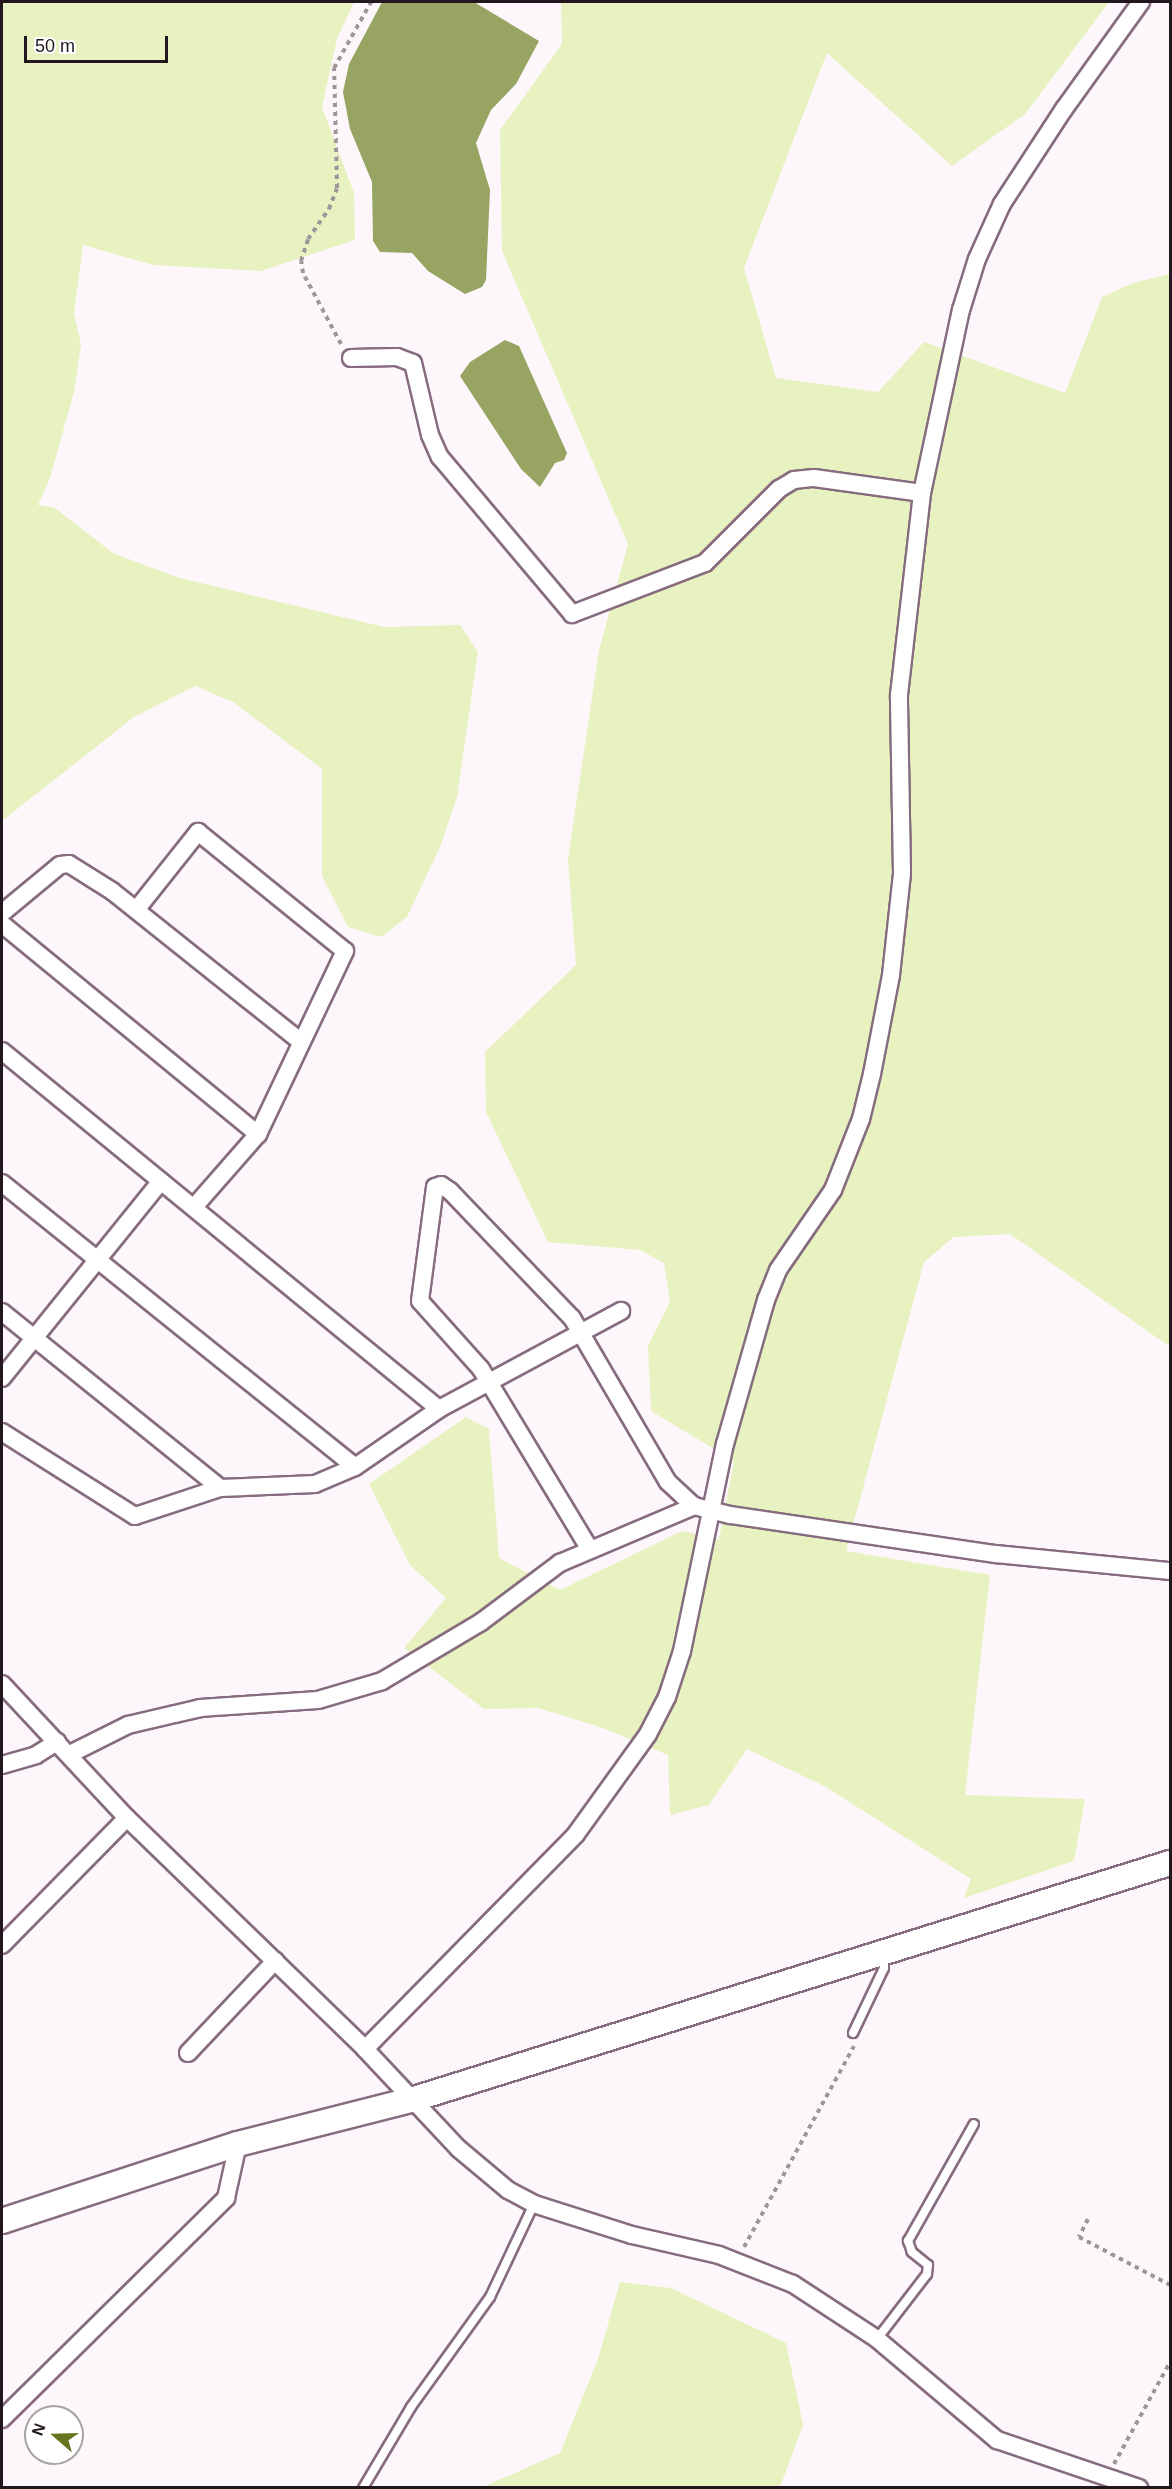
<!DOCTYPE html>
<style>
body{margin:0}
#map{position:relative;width:1172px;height:2489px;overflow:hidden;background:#fdf7fb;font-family:Helvetica,sans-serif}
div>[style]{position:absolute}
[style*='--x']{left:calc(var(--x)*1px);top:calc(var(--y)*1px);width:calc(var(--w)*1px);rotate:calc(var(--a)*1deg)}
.green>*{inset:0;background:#e7f2c0}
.water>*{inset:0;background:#97a462}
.path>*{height:4px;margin-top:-2px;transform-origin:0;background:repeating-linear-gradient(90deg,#9e969b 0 4.5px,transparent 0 9px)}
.roads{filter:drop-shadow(2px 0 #876c7f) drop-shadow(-2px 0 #876c7f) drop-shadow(0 2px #876c7f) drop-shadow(0 -2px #876c7f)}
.lane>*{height:8px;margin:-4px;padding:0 4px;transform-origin:4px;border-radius:4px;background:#fff}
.street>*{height:16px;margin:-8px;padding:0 8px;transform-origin:8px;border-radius:8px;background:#fff}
.secondary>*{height:24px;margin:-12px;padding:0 12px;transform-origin:12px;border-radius:12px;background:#fff}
span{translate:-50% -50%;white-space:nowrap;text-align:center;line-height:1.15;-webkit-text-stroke:5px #fff;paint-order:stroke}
.frame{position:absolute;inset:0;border:3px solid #22171e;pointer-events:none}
.north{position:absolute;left:24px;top:2405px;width:60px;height:60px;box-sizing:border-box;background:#fff;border:2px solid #a7a2a5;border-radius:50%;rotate:290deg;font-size:16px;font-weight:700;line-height:24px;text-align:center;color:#22171e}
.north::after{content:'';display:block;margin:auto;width:21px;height:27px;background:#687520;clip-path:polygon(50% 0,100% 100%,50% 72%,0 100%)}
.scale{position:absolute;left:24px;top:36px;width:144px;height:27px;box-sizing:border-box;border:3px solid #22171e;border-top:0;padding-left:8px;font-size:18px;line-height:21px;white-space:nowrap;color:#22171e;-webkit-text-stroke:4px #fff;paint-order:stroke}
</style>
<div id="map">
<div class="green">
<i style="clip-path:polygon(2px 2px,354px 2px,337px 39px,322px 107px,354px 193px,355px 240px,261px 271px,153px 265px,83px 245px,74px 313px,81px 345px,74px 392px,50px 478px,38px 505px,55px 508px,113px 553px,176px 577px,384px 627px,460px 625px,478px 652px,457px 797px,440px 847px,407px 917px,381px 937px,348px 927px,322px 876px,322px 769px,233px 702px,195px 686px,134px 717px,2px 821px)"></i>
<i style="clip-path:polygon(561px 2px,1109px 2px,1025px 114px,952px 166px,827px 53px,744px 268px,776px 378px,878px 392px,924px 342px,1065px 393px,1102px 297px,1133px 283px,1170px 274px,1170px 1347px,1010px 1234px,954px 1237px,924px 1262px,846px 1551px,990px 1575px,965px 1795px,1085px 1799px,1074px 1861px,964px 1898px,971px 1879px,824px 1786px,747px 1749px,709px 1805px,670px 1815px,668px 1755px,603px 1728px,538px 1708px,484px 1709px,404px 1648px,446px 1598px,410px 1565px,369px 1484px,466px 1417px,489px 1429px,499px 1558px,560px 1590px,682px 1531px,719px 1539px,734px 1461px,651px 1411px,648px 1346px,670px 1302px,664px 1263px,640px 1250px,548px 1242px,486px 1112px,485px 1052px,576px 965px,568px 859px,599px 650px,628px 544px,502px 251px,500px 130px,562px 44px)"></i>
<i style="clip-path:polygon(620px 2282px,671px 2288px,786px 2343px,803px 2425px,780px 2487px,483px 2487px,560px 2453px,598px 2359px)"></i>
</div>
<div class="water">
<i style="clip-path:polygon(382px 2px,474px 2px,539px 41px,516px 84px,491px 110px,476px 143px,490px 190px,486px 280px,482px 287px,465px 294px,428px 271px,412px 253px,380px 252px,373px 241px,372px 182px,350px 129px,343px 92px,349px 64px)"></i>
<i style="clip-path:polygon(505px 340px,519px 346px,567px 453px,564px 460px,555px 463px,540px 487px,521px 469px,460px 376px,470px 362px)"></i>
</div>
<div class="path">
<i style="--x:341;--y:344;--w:81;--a:-118.2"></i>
<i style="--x:303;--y:273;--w:12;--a:-99"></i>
<i style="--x:301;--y:261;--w:23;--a:-72"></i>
<i style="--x:308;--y:239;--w:37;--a:-55"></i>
<i style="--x:329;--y:209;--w:22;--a:-69"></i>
<i style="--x:337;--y:188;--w:120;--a:-91.4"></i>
<i style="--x:334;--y:68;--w:76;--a:-60.7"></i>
<i style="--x:1088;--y:2219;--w:20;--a:117"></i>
<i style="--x:1079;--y:2237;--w:103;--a:27.8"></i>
<i style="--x:744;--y:2247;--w:229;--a:-61.3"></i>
<i style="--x:1114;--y:2464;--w:116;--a:-61.2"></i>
</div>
<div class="roads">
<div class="lane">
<i style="--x:853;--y:2033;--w:72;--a:-64.5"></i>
<i style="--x:884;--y:1968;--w:14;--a:-90"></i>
<i style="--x:877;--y:2339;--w:82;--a:-52.4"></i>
<i style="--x:927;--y:2274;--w:9;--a:-84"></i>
<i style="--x:928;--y:2265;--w:21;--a:-141"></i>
<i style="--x:912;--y:2252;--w:12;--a:-110"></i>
<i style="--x:908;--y:2241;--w:134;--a:-60.6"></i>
<i style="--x:363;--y:2488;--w:94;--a:-59.3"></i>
<i style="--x:411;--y:2407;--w:135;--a:-54.3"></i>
<i style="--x:490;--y:2297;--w:103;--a:-64.7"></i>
</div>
<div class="street">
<i style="--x:351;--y:358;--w:46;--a:-1.2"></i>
<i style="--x:397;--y:357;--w:17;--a:21"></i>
<i style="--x:413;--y:363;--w:74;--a:76.7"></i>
<i style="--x:430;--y:435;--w:24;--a:66"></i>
<i style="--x:440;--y:457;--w:205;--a:49.9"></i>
<i style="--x:572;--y:614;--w:142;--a:-21"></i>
<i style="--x:705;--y:563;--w:105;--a:-45"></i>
<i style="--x:779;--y:489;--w:17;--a:-31"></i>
<i style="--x:794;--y:480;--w:20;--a:-6"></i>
<i style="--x:814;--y:478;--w:109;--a:7.9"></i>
<i style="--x:136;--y:910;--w:100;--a:-51.5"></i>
<i style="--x:198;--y:832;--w:189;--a:39"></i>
<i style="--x:345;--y:951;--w:203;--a:115.4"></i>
<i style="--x:258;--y:1134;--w:97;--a:131.2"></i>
<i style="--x:2;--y:913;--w:75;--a:-39.6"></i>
<i style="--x:60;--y:865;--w:9;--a:-6"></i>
<i style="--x:69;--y:864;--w:51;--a:32.1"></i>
<i style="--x:112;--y:891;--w:241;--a:38.6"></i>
<i style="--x:2;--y:924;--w:331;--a:39.4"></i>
<i style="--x:2;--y:1051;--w:565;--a:39.33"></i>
<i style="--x:2;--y:1183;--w:453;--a:38.8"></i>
<i style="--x:2;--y:1312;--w:280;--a:38.9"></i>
<i style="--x:2;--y:1378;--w:253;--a:-51.1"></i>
<i style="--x:2;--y:1432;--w:157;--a:32.3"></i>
<i style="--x:135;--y:1516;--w:89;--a:-18.2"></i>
<i style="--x:220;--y:1488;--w:95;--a:-2.4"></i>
<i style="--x:315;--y:1484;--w:43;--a:-23"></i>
<i style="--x:355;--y:1467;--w:102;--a:-34.6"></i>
<i style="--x:439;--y:1409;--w:207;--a:-28.3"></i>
<i style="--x:589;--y:1548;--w:209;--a:-121.1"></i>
<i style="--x:481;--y:1369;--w:91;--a:-131.9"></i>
<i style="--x:420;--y:1301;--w:115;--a:-82.5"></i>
<i style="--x:435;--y:1187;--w:6;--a:-18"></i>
<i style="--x:441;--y:1185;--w:11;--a:34"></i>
<i style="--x:450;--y:1191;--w:176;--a:46.2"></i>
<i style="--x:572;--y:1318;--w:190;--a:59.7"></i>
<i style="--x:668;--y:1482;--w:35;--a:43"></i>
<i style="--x:694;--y:1506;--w:38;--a:14"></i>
<i style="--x:731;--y:1515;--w:268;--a:8.4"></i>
<i style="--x:996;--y:1554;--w:175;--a:5.6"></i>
<i style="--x:2;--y:1684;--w:183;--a:47"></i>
<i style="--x:127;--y:1818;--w:332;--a:44.1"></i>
<i style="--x:365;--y:2049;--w:137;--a:46.8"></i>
<i style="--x:459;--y:2149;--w:64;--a:39.9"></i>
<i style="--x:508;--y:2190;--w:30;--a:28"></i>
<i style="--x:534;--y:2204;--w:103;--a:17.6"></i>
<i style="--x:632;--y:2235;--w:89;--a:12.9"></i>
<i style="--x:719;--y:2255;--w:79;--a:21.4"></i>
<i style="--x:793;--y:2284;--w:100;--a:33.2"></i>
<i style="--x:877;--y:2339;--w:157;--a:40.1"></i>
<i style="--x:997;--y:2440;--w:150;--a:18.7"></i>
<i style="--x:70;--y:1754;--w:65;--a:-26.6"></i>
<i style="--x:128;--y:1725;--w:48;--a:-13.2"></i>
<i style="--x:175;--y:1714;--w:26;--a:-13"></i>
<i style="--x:200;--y:1708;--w:118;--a:-3.9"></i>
<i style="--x:318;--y:1700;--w:67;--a:-16.5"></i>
<i style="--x:382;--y:1681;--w:115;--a:-30.8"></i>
<i style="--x:481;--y:1622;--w:99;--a:-36.8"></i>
<i style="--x:560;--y:1563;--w:146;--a:-23"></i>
<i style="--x:2;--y:1765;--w:35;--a:-16"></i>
<i style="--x:36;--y:1755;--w:25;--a:-32"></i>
<i style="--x:2;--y:1945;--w:178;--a:-45.5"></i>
<i style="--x:365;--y:2049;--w:301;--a:-45.5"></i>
<i style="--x:576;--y:1834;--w:123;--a:-54.2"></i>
<i style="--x:648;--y:1734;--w:42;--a:-62.8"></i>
<i style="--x:667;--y:1697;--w:48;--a:-71.9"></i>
<i style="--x:682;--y:1651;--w:211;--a:-78.3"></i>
<i style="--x:725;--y:1444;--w:150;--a:-74.1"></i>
<i style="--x:766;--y:1300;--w:32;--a:-68"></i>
<i style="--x:778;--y:1270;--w:97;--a:-55.5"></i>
<i style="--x:833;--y:1190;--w:76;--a:-68.5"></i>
<i style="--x:861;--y:1119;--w:46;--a:-76.3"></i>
<i style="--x:872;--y:1074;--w:101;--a:-79.1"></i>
<i style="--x:891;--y:975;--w:103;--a:-83.8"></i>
<i style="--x:902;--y:873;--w:178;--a:-91"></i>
<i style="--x:899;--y:695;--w:203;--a:-83.5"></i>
<i style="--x:922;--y:493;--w:187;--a:-78"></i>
<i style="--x:961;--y:310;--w:53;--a:-72.6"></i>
<i style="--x:977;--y:259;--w:60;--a:-65.6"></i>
<i style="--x:1002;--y:204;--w:113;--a:-56.9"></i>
<i style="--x:1064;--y:109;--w:132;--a:-54.3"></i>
<i style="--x:188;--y:2053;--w:127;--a:-46.6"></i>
<i style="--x:2;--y:2419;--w:315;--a:-44.6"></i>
<i style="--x:226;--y:2198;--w:55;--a:-77.5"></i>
</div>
<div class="secondary">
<i style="--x:2;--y:2221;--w:248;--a:-18.1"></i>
<i style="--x:238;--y:2144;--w:182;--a:-14.3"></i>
<i style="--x:414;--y:2099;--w:792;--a:-17.34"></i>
</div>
</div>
<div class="frame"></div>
<div class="north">N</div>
<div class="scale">50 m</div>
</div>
